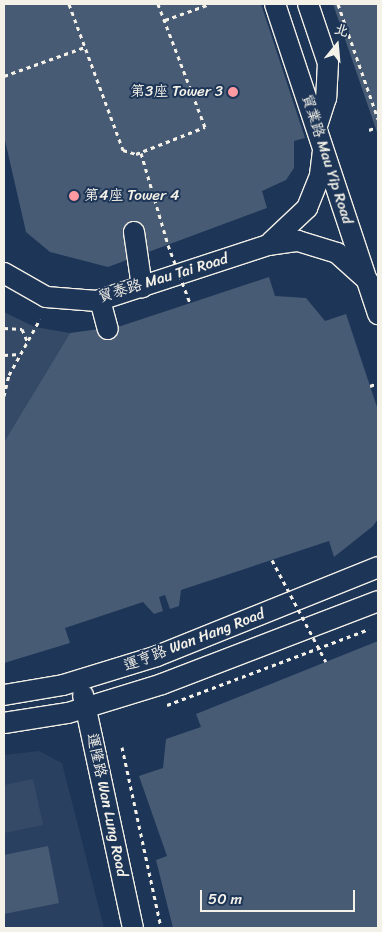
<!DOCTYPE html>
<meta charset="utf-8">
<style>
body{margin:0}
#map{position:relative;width:382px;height:932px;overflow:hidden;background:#1d3557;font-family:Sriracha,"LXGW WenKai TC",sans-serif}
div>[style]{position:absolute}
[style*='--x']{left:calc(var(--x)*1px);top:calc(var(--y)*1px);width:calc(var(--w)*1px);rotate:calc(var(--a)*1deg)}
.built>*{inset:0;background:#2a4060}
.green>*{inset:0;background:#354a67}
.building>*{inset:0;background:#485b74}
.path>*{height:3px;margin-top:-1.5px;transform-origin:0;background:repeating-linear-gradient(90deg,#f4f1e8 0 4px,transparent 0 8px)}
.roads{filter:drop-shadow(1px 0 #f4f1e8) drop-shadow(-1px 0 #f4f1e8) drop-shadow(0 1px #f4f1e8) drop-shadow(0 -1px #f4f1e8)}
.minor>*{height:20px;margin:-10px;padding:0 10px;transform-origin:10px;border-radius:10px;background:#1d3557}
.path-bridge>*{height:3px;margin-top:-1.5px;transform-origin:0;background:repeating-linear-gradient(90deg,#f4f1e8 0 4px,transparent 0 8px)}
.dots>*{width:14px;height:14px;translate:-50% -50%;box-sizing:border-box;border:2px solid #1d3557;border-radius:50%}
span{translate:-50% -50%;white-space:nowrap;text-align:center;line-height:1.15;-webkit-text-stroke:4px #1d3557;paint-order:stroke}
.poi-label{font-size:15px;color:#f4f1e8}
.right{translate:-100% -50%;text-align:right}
.left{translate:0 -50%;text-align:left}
.street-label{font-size:15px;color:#f4f1e8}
.frame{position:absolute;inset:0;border:5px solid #f4f1e8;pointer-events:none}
.north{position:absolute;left:312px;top:20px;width:50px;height:50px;-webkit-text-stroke:4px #1d3557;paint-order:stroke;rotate:17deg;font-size:14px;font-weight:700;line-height:20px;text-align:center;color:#f4f1e8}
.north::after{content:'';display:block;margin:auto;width:18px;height:22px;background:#f4f1e8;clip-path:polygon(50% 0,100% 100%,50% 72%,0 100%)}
.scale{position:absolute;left:200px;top:890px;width:155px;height:22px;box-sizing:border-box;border:2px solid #f4f1e8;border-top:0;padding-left:6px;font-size:15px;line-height:18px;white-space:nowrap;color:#f4f1e8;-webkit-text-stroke:4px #1d3557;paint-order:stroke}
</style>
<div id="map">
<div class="built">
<i style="clip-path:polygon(39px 751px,62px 763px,104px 928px,4px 928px,4px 755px)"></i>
</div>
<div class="green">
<i style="clip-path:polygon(4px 312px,35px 327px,70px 333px,4px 442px)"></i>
<i style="clip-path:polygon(33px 779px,43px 825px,4px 833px,4px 785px)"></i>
</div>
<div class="building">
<i style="clip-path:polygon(4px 4px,261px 4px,305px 138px,294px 141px,294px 168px,286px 180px,262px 191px,267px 208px,108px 267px,50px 252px,26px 232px,4px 136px)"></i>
<i style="clip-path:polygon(333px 4px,378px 4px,378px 135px)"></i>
<i style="clip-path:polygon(269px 277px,275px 296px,306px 298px,325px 321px,346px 314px,378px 410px,378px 519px,373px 526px,334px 557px,329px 541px,181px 590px,179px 606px,170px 609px,165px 595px,159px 597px,163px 611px,154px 614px,143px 602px,65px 628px,70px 643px,4px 663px,4px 442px,70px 333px,121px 326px)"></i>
<i style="clip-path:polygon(378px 641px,378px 928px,173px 928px,156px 860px,167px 856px,139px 776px,163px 768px,166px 739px,201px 727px,196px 714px)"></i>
<i style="clip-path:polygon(48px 846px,59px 903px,4px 914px,4px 855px)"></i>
</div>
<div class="path">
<i style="--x:69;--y:4;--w:156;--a:69.7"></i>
<i style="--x:123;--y:150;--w:14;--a:17"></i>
<i style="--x:136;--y:154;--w:74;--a:-21.4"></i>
<i style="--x:205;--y:127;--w:132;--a:-110.9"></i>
<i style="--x:338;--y:4;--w:122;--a:70.8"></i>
<i style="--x:165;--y:20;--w:48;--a:-19.6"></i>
<i style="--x:4;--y:76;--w:86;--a:-19.7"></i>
<i style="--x:369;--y:130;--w:5;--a:-22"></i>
<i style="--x:141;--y:153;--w:96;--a:73.6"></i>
<i style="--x:4;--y:328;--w:18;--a:3"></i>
<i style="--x:22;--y:329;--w:13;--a:67"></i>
<i style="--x:4;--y:355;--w:16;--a:-4"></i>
<i style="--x:370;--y:386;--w:9;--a:-21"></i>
<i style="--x:4;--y:396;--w:22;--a:-77"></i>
<i style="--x:9;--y:375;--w:64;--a:-61"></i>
<i style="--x:167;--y:705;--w:216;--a:-20.6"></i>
<i style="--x:122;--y:747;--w:185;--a:77.8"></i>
</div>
<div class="roads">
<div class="minor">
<i style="--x:275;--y:4;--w:327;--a:71.6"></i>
<i style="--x:308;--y:4;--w:62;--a:71.3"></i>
<i style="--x:328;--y:63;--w:35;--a:93"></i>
<i style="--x:326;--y:98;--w:28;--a:108"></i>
<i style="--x:134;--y:232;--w:56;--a:81.7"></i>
<i style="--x:271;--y:242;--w:50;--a:-43.4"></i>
<i style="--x:307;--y:208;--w:35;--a:-68"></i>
<i style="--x:320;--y:175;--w:23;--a:-83"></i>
<i style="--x:4;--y:273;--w:48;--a:29.7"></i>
<i style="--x:46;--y:297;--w:51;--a:4.5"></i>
<i style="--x:97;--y:301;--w:180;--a:-18.1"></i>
<i style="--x:268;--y:245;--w:30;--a:-8"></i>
<i style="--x:298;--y:241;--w:41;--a:17.1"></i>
<i style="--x:337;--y:253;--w:42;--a:42.1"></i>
<i style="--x:100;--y:300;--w:30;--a:75"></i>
<i style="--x:4;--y:695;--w:60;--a:-9.6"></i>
<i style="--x:63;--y:685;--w:98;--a:-17.1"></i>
<i style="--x:157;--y:656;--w:238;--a:-21.9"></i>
<i style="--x:83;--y:695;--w:238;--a:77.9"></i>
<i style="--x:4;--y:723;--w:65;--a:-8.9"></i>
<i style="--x:68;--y:713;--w:98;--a:-17.1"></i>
<i style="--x:162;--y:684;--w:231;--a:-21"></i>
</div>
</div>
<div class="path-bridge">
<i style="--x:168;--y:245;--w:62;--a:69.2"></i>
<i style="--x:272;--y:560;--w:115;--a:62.1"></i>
</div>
<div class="dots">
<i style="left:233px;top:92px;background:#ff9aa2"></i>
<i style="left:74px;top:196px;background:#ff9aa2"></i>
</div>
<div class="poi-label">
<span class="right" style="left:223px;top:92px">第3座 Tower 3</span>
<span class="left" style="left:84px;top:196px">第4座 Tower 4</span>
</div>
<div class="street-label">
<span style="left:327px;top:159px;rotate:72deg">貿業路 Mau Yip Road</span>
<span style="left:163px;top:278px;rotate:-17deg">貿泰路 Mau Tai Road</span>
<span style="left:194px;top:640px;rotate:-21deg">運亨路 Wan Hang Road</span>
<span style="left:107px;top:805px;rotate:78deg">運隆路 Wan Lung Road</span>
</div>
<div class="frame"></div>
<div class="north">北</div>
<div class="scale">50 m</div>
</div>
